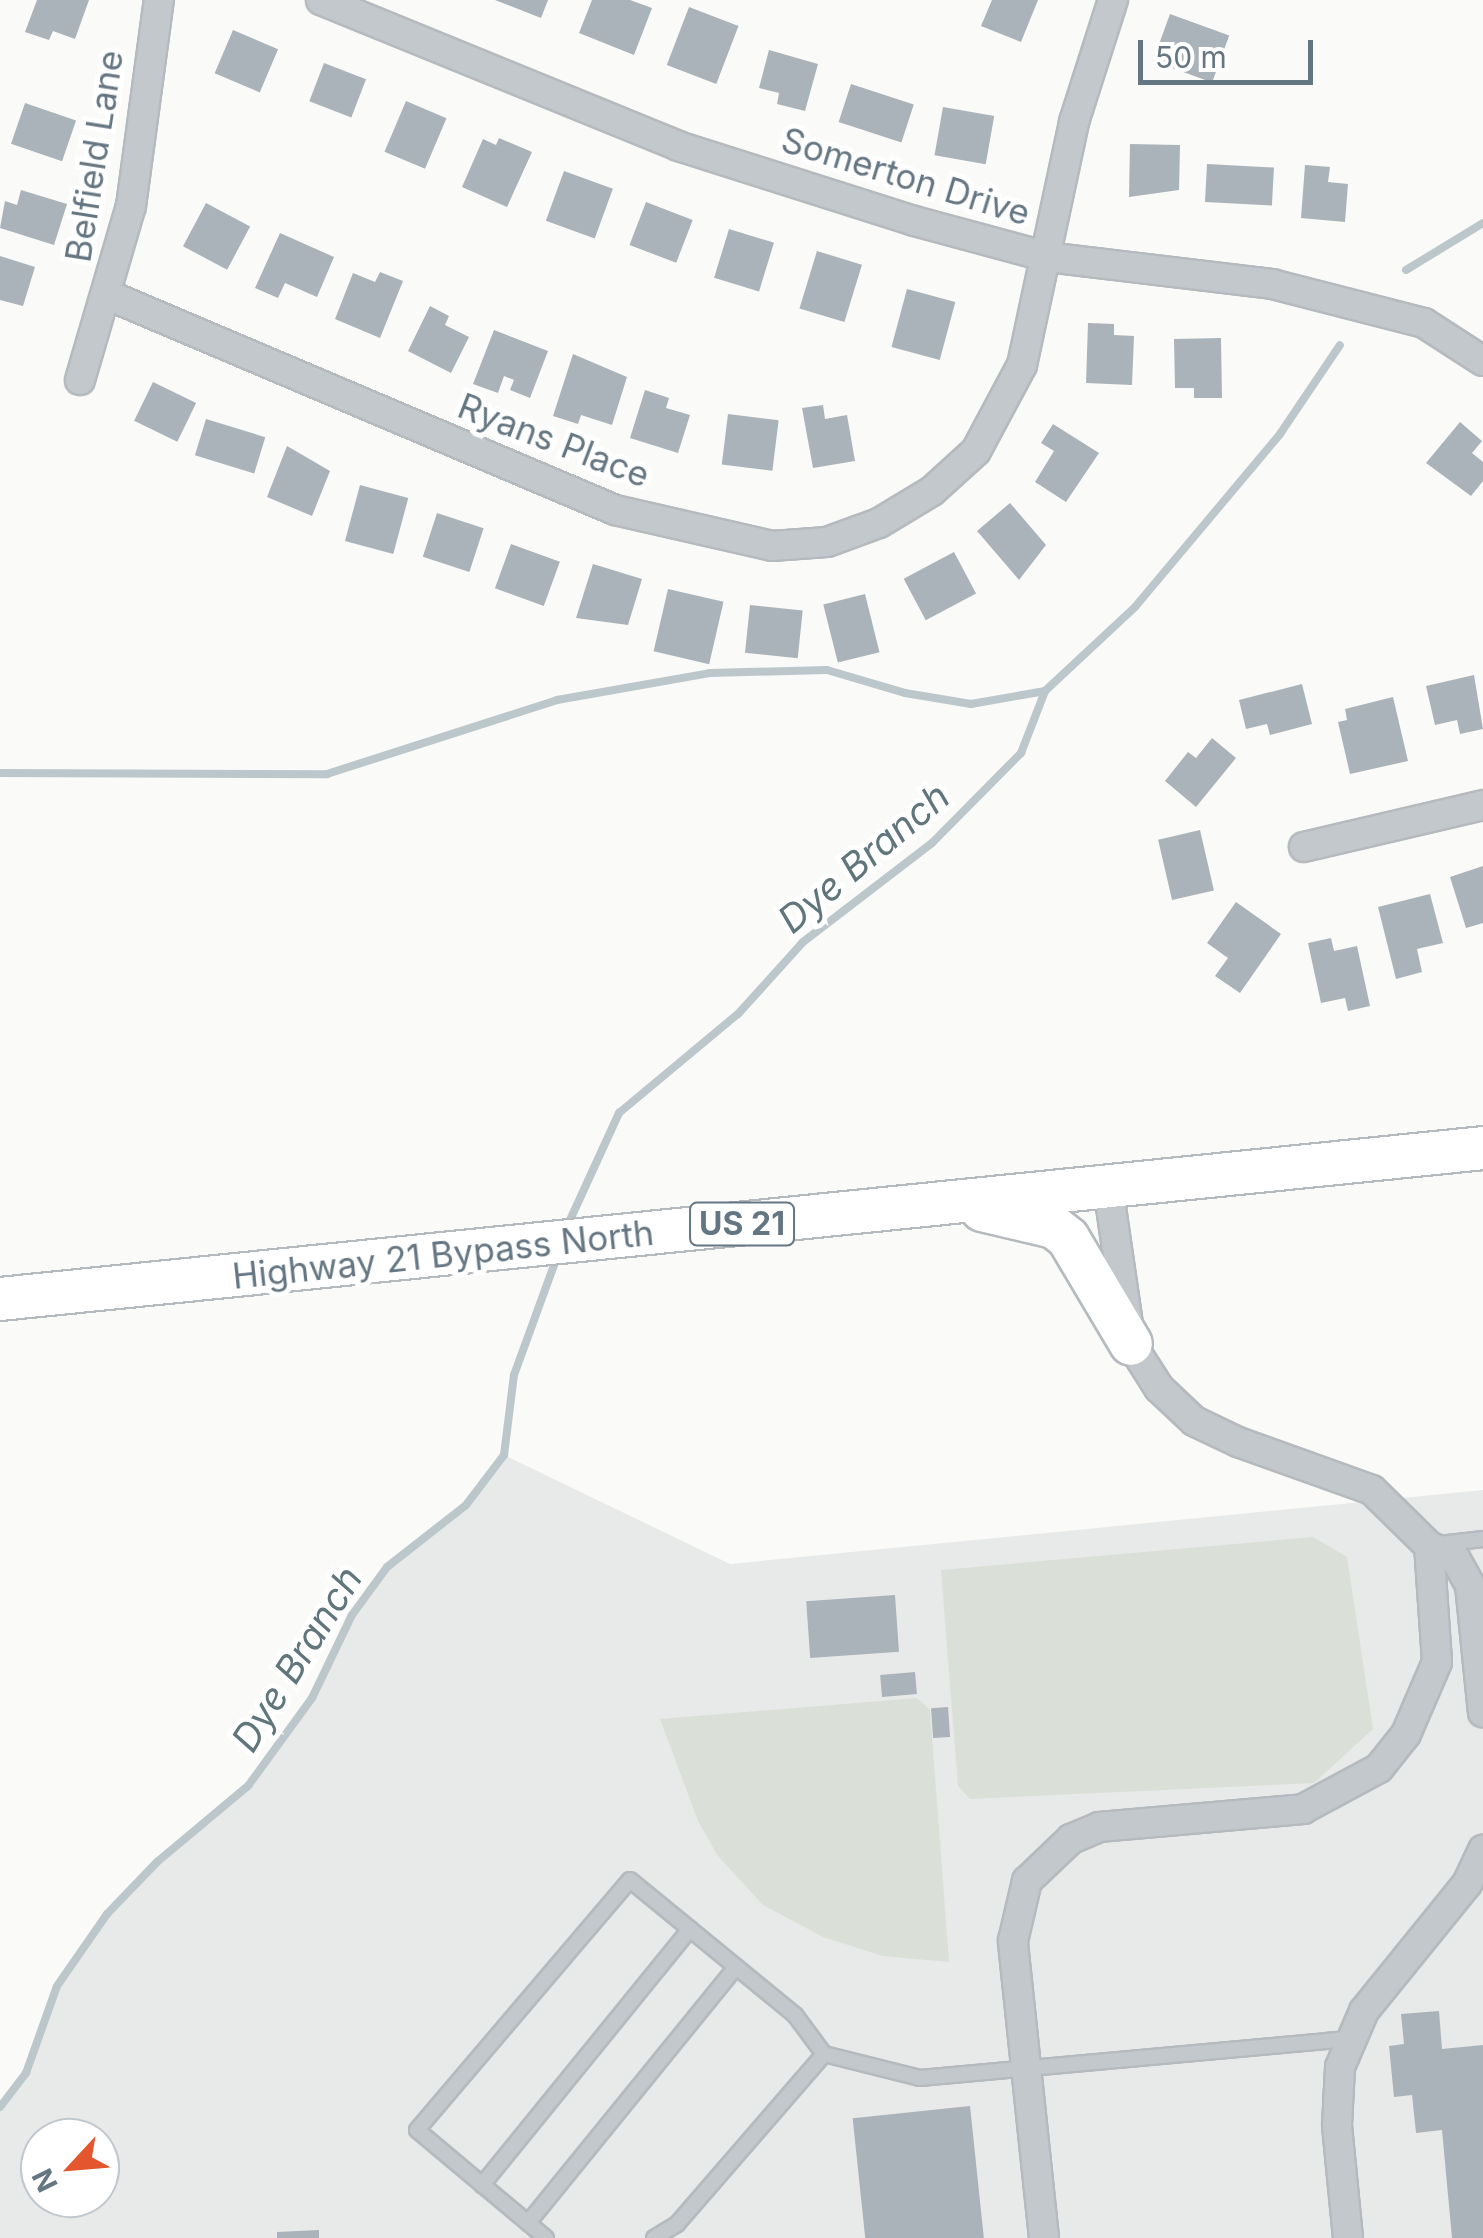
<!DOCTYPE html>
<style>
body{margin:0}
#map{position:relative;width:1483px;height:2238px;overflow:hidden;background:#fafaf8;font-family:Inter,sans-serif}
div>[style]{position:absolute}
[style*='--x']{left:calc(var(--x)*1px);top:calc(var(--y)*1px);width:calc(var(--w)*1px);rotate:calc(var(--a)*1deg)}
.built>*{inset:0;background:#e8e9e9}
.green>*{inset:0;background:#dadfd7}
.stream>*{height:8px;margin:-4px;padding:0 4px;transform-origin:4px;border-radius:4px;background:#bbc7cb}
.building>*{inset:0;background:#aab3b9;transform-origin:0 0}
.roads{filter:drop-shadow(2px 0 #b5babe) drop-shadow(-2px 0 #b5babe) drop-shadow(0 2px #b5babe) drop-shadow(0 -2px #b5babe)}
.lane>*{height:14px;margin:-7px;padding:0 7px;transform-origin:7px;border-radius:7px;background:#c3c8cc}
.street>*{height:28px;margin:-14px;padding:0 14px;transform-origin:14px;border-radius:14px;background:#c3c8cc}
.primary>*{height:42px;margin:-21px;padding:0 21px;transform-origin:21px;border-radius:21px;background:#fff}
span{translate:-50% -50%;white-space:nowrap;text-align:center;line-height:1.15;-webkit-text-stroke:10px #fff;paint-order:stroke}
.shield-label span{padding:2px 8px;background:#fff;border:2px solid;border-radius:8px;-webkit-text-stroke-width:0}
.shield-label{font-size:32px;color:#657683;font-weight:700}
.street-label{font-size:35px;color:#657683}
.water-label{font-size:38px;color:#60757c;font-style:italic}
.north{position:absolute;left:20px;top:2118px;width:100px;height:100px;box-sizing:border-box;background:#fff;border:2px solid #c1c8cd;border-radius:50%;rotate:244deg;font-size:28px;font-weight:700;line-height:40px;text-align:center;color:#657683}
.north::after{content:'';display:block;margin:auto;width:35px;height:45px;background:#e4572e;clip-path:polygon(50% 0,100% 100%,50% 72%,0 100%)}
.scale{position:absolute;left:1138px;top:40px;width:175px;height:45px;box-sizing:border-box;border:5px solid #657683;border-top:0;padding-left:12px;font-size:30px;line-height:35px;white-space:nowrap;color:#657683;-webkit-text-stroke:8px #fff;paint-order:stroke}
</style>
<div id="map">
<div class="built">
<i style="clip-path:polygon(evenodd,504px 1455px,730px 1564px,1483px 1490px,1483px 2238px,0 2238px,0 2107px,26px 2073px,57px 1986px,107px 1914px,157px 1862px,248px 1786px,312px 1698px,352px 1615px,387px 1567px,466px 1505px,504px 1455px,40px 2138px,100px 2138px,100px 2198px,40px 2198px,40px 2138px)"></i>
</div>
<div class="green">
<i style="clip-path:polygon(1313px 1537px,1347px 1557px,1373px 1729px,1314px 1783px,970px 1799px,958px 1786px,941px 1570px)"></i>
<i style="clip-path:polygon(917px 1698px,930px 1710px,949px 1962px,883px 1956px,823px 1937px,763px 1905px,718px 1856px,698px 1821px,660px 1719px)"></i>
</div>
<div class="stream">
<i style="--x:1406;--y:270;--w:90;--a:-31.4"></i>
<i style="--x:0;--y:773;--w:327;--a:0.2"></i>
<i style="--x:327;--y:774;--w:242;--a:-17.8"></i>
<i style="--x:557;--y:700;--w:155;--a:-10"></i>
<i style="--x:710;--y:673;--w:117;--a:-1.5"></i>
<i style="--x:827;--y:670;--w:81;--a:16.4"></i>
<i style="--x:905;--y:693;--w:67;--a:9.5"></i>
<i style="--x:971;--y:704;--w:75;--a:-10"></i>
<i style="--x:570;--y:1220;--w:118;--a:-65.4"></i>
<i style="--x:619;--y:1113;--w:155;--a:-39.8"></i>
<i style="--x:738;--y:1014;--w:97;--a:-47.9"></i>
<i style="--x:803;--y:942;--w:163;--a:-37.5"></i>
<i style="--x:932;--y:843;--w:127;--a:-45.3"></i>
<i style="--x:1021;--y:753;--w:66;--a:-68.8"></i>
<i style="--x:1045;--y:691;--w:123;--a:-43"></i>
<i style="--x:1135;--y:607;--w:226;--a:-50"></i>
<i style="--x:1280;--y:434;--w:107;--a:-56"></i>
<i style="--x:0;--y:2107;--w:43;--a:-52.6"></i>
<i style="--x:26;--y:2073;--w:92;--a:-70.4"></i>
<i style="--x:57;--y:1986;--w:88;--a:-55.2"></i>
<i style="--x:107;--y:1914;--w:72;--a:-46.1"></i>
<i style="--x:157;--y:1862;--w:119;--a:-39.9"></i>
<i style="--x:248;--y:1786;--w:109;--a:-54"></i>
<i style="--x:312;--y:1698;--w:92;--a:-64.3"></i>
<i style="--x:352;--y:1615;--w:59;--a:-53.9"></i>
<i style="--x:387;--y:1567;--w:100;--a:-38.1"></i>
<i style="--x:466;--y:1505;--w:63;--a:-52.8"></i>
<i style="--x:504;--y:1455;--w:81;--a:-82.9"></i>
<i style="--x:514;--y:1375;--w:117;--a:-70"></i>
</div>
<div class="building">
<i style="clip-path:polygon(37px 0,89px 0,75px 39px,53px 31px,49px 40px,25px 32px)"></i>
<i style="clip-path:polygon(495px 0,548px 0,541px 18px)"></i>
<i style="clip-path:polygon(592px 0,630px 0,652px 8px,634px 55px,579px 33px)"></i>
<i style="clip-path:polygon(992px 0,1038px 0,1021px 42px,981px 26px)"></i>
<i style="left:689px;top:7px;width:53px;height:62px;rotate:21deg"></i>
<i style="left:1170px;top:14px;width:63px;height:50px;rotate:20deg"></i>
<i style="left:233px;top:30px;width:49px;height:47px;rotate:23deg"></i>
<i style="clip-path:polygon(769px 50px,818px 64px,805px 111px,777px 104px,779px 93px,759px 88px)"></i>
<i style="left:324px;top:63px;width:45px;height:41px;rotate:21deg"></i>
<i style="left:851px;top:84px;width:66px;height:40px;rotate:18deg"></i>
<i style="left:406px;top:101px;width:44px;height:55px;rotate:23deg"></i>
<i style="left:25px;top:103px;width:54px;height:43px;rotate:19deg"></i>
<i style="left:943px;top:107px;width:52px;height:49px;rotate:10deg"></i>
<i style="clip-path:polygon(499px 138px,532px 152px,507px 207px,462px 187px,483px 139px,496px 145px)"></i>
<i style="clip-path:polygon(1130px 144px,1180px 145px,1179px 190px,1129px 197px)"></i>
<i style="left:1207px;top:164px;width:67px;height:38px;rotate:3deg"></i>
<i style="clip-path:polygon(1305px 165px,1330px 167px,1328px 182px,1348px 184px,1345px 222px,1301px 218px)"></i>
<i style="left:564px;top:171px;width:52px;height:53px;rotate:20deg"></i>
<i style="clip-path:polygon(21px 190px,67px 204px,54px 245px,0 228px,5px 201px,17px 205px)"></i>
<i style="left:646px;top:202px;width:50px;height:46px;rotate:21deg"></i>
<i style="left:206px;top:203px;width:50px;height:49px;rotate:28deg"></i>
<i style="left:729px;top:229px;width:47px;height:51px;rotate:17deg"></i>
<i style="clip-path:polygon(280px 233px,334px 257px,317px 297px,285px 283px,278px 298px,255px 288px)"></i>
<i style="left:817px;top:251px;width:47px;height:60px;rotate:17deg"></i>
<i style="clip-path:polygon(0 256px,35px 267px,23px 306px,0 300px)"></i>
<i style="clip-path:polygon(380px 272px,403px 281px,380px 338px,335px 319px,353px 273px,375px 282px)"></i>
<i style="left:907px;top:289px;width:50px;height:60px;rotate:15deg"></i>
<i style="clip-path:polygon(430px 306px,449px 316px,445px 325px,469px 337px,451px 373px,408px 351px)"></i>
<i style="clip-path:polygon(1088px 323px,1114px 324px,1114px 335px,1134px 336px,1132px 385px,1086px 383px)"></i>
<i style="clip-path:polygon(494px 330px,548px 351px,530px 398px,510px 390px,514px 380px,504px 376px,498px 393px,473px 384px)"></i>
<i style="clip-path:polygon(1221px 338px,1222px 398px,1194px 398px,1194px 388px,1175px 388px,1174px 339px)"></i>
<i style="clip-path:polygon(573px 354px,627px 377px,612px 425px,581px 415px,578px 424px,553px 416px)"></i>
<i style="left:153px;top:382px;width:48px;height:43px;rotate:26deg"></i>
<i style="clip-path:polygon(645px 390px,669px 398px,666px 408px,690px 415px,678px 453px,630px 438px)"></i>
<i style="clip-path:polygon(823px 405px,825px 419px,847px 415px,855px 461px,813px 468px,802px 408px)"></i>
<i style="left:728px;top:414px;width:51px;height:51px;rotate:7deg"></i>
<i style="left:206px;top:419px;width:62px;height:38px;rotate:17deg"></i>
<i style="clip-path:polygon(1460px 422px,1482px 441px,1472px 453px,1483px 462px,1483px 481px,1471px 496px,1426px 463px)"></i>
<i style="clip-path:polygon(1053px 424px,1099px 453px,1066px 502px,1035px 482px,1054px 451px,1041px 443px)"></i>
<i style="clip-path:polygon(287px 446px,330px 471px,312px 516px,267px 497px)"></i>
<i style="left:360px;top:485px;width:50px;height:58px;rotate:15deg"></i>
<i style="clip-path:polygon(1010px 503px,1046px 545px,1019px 580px,977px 531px)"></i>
<i style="left:437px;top:513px;width:49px;height:46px;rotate:18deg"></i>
<i style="left:511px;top:544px;width:52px;height:47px;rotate:20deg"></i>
<i style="left:954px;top:552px;width:47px;height:57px;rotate:62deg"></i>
<i style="clip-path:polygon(593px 564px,642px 579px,628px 625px,576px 618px)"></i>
<i style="left:668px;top:589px;width:57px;height:64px;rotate:13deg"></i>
<i style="left:865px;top:594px;width:60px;height:43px;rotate:76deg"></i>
<i style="left:750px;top:605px;width:53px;height:48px;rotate:6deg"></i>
<i style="clip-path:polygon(1474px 675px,1483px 729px,1460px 734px,1457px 720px,1435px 725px,1426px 686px)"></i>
<i style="clip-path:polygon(1302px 684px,1312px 724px,1270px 735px,1267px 724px,1246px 729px,1239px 700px)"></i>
<i style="clip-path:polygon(1393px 697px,1408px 761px,1350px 774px,1338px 722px,1347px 720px,1345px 709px)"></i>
<i style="clip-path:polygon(1212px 738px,1236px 758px,1196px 807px,1165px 781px,1188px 752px,1196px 758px)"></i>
<i style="left:1200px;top:830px;width:62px;height:43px;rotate:77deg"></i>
<i style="clip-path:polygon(1483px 866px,1483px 923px,1466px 928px,1450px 877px)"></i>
<i style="clip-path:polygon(1430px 894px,1443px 943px,1417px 949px,1422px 972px,1396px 979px,1378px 907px)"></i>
<i style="clip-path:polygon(1236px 902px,1281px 934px,1240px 993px,1215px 976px,1228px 958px,1207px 943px)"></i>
<i style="clip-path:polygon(1331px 938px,1334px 951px,1357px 946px,1370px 1006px,1348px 1011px,1345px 998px,1321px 1003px,1308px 943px)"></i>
<i style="left:895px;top:1595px;width:57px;height:89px;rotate:86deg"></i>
<i style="left:915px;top:1672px;width:22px;height:35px;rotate:85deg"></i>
<i style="left:948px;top:1707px;width:30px;height:17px;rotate:86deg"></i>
<i style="clip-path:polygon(1439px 2011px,1442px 2049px,1483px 2045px,1483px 2238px,1452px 2238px,1442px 2130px,1416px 2133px,1412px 2095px,1394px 2097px,1389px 2046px,1404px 2044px,1401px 2014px)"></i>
<i style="left:970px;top:2106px;width:133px;height:118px;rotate:84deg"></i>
<i style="clip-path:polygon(319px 2230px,319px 2238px,277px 2238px,277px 2232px)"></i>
</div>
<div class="roads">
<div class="lane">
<i style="--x:1440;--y:1544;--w:43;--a:-6.6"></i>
<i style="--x:482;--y:2185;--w:330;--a:-50.9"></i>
<i style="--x:528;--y:2223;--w:330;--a:-50.9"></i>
<i style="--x:546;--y:2238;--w:168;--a:-140.1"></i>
<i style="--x:417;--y:2130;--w:328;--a:-49.6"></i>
<i style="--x:630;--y:1880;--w:213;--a:39.3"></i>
<i style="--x:795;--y:2015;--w:49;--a:53.4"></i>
<i style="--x:654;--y:2238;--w:27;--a:-31"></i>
<i style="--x:677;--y:2224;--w:225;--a:-49.1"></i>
<i style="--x:824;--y:2054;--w:99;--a:14"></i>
<i style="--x:920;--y:2078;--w:433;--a:-5.2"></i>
</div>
<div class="street">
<i style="--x:321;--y:0;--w:386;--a:22.2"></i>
<i style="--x:678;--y:146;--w:248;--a:17.6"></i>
<i style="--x:914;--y:221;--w:138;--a:15.1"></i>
<i style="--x:1047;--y:257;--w:227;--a:6.8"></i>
<i style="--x:1272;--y:284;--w:157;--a:14.4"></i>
<i style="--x:1424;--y:323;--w:70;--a:32.8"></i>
<i style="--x:108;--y:295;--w:551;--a:22.98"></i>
<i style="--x:615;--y:510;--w:161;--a:12.9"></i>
<i style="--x:772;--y:546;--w:55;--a:-4.2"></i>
<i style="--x:827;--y:542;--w:55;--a:-20.1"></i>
<i style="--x:879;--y:523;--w:62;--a:-31.1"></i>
<i style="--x:932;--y:491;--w:59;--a:-42.3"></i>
<i style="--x:976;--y:451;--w:98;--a:-61.9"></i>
<i style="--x:1022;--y:365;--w:249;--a:-77.9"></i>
<i style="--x:1074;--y:122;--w:128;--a:-72.3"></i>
<i style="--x:80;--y:380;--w:181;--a:-73.7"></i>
<i style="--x:131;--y:206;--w:208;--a:-82.3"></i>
<i style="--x:1304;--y:847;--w:184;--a:-13.2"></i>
<i style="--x:1108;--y:1187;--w:159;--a:81.7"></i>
<i style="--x:1131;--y:1344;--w:52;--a:57.5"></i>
<i style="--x:1159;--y:1388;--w:48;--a:43.3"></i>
<i style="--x:1194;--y:1421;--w:49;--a:25.5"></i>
<i style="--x:1238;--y:1442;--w:142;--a:19.7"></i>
<i style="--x:1372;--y:1490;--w:80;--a:44.5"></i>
<i style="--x:1429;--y:1546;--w:29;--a:25"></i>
<i style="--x:1455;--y:1558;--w:31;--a:61"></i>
<i style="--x:1470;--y:1585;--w:128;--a:84.2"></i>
<i style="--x:1044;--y:2238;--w:299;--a:-96"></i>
<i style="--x:1013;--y:1941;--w:62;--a:-76.9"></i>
<i style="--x:1027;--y:1881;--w:61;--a:-43.7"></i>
<i style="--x:1071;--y:1839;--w:30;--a:-23"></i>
<i style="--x:1099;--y:1827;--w:205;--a:-5"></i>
<i style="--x:1303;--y:1809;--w:86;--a:-28.3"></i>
<i style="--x:1379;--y:1768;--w:43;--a:-51.5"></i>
<i style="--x:1406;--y:1734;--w:78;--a:-66.7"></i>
<i style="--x:1437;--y:1662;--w:116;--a:-93.9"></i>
<i style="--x:1348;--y:2238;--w:114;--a:-95.6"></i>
<i style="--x:1337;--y:2125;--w:58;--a:-87"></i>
<i style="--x:1340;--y:2067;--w:61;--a:-66.8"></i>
<i style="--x:1364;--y:2011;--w:164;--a:-51"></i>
<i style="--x:1467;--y:1884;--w:38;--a:-65"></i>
</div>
<div class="primary">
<i style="--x:982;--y:1210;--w:74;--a:13.3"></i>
<i style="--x:1054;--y:1227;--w:18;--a:38"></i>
<i style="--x:1068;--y:1238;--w:123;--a:59.3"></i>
<i style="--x:0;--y:1299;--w:1491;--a:-5.81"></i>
</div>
</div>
<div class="shield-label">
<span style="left:742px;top:1224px">US 21</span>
</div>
<div class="street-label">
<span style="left:94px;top:156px;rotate:-81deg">Belfield Lane</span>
<span style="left:906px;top:176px;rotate:17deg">Somerton Drive</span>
<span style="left:554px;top:440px;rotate:21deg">Ryans Place</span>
<span style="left:443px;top:1254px;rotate:-6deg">Highway 21 Bypass North</span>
</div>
<div class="water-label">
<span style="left:864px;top:858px;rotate:-40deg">Dye Branch</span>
<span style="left:297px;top:1659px;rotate:-58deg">Dye Branch</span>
</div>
<div class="north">N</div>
<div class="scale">50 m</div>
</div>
